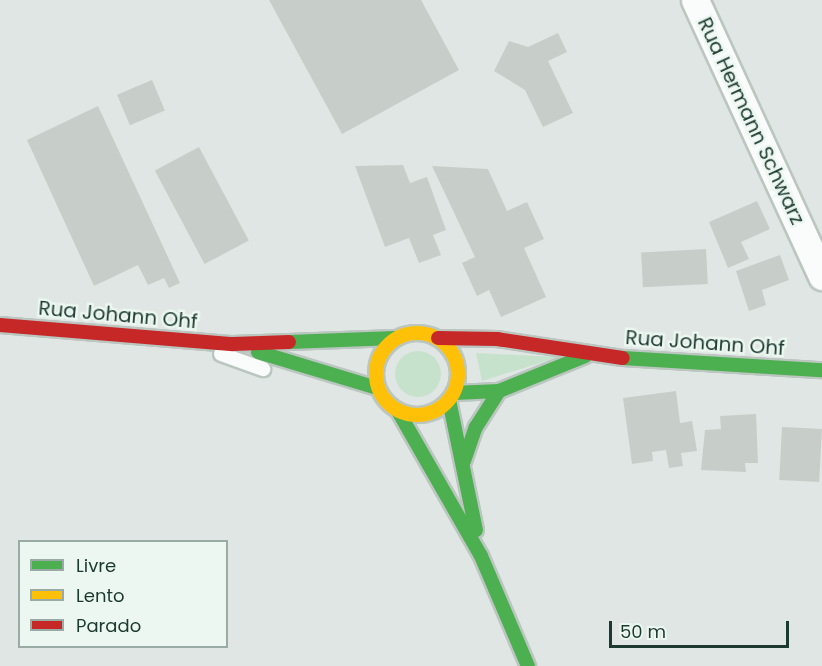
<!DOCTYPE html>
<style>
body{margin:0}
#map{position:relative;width:822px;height:666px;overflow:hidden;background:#e0e6e3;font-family:Poppins,sans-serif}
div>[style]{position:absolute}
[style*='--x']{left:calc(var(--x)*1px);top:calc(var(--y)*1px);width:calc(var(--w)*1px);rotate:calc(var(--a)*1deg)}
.green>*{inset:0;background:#c7e2cc}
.round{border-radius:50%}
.building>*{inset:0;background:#c7ceca;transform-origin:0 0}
.roads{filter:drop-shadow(2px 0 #bbc6c1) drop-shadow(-2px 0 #bbc6c1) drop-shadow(0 2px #bbc6c1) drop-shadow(0 -2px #bbc6c1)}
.lane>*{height:14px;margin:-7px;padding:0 7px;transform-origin:7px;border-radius:7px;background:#fafbfb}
.street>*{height:27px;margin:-13.5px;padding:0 13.5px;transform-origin:13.5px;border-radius:13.5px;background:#fafbfb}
.fast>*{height:14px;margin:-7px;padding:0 7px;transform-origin:7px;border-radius:7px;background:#4caf50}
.slow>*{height:14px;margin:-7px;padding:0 7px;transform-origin:7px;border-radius:7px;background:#ffc107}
.slow>.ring{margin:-7px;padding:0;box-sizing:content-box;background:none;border:14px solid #ffc107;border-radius:50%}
.jam>*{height:14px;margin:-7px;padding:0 7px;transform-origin:7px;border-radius:7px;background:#c62828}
span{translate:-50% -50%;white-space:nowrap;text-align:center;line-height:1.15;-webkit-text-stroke:5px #ecf7f1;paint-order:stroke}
.street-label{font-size:20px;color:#1d3a30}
.legend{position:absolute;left:18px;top:540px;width:210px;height:108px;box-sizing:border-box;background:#ecf7f1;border:2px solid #99aba4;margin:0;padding:8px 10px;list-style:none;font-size:18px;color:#1d3a30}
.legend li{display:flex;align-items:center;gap:12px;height:30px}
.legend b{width:30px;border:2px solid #99aba4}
.scale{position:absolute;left:609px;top:621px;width:180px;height:27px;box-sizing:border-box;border:3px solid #1d3a30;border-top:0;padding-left:8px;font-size:18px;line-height:21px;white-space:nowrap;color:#1d3a30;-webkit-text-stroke:4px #ecf7f1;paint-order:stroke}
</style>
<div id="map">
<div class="green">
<i class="round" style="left:395px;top:351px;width:46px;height:46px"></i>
<i style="clip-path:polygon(476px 353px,559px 357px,482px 381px)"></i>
</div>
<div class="building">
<i style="clip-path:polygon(269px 0,421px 0,459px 70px,342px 134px)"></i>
<i style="clip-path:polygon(558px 33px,567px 52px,548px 61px,573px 113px,543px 127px,525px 90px,494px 71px,509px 41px,528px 47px)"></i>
<i style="left:152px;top:80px;width:33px;height:38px;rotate:67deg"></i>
<i style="clip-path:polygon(98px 106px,180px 283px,169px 288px,164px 278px,148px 285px,138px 265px,94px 286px,27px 140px)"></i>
<i style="left:199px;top:147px;width:106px;height:50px;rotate:62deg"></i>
<i style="clip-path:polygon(403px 165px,410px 183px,427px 177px,446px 230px,433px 235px,441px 255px,419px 263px,409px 238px,385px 247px,355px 166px)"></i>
<i style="clip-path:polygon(432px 166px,488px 169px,507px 211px,527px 202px,544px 239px,524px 248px,546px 297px,501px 317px,489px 290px,477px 296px,462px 263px,475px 257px)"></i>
<i style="clip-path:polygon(757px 201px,770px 229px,741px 242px,749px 259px,728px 268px,709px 222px)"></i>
<i style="left:706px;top:249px;width:35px;height:65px;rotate:87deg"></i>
<i style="clip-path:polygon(780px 255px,789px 280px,762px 290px,766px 305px,749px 311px,736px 271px)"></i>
<i style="clip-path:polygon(676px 391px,680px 423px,692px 421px,697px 451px,681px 453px,683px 466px,669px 468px,666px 450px,652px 452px,653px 461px,632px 464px,623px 398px)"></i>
<i style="clip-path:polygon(756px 414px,758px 463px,745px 463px,746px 472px,701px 470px,705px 430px,721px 429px,720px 416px)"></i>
<i style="left:782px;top:427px;width:40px;height:53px;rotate:3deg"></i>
</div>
<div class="roads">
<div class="lane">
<i style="--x:221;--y:354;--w:45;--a:19.7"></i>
</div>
<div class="street">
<i style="--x:695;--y:0;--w:304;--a:65.3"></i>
</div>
<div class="fast">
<i style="--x:289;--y:342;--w:106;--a:-2.2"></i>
<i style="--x:258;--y:352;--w:124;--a:16.8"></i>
<i style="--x:623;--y:358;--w:199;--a:3.5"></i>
<i style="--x:454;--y:393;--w:45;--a:-2.5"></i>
<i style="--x:499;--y:391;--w:93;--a:-22.1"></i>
<i style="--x:449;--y:400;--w:133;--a:78.3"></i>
<i style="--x:398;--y:411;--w:167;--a:60.2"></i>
<i style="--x:481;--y:556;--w:120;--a:66.9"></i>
<i style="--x:464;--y:461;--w:36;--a:-71"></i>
<i style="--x:476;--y:427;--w:43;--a:-57.4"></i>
</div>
<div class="slow">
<i class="ring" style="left:376px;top:333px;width:68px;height:68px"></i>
</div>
<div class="jam">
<i style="--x:0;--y:325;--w:234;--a:4.7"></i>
<i style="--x:233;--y:344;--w:56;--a:-2"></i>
<i style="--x:438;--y:338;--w:59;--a:1"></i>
<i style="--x:497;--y:339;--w:127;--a:8.6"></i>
</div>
</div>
<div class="street-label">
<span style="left:751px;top:121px;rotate:65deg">Rua Hermann Schwarz</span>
<span style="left:118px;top:315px;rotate:5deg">Rua Johann Ohf</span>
<span style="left:705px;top:343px;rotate:4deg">Rua Johann Ohf</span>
</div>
<ul class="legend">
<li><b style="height:8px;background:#4caf50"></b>Livre</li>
<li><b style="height:8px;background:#ffc107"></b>Lento</li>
<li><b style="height:8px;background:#c62828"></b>Parado</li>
</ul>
<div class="scale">50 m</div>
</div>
